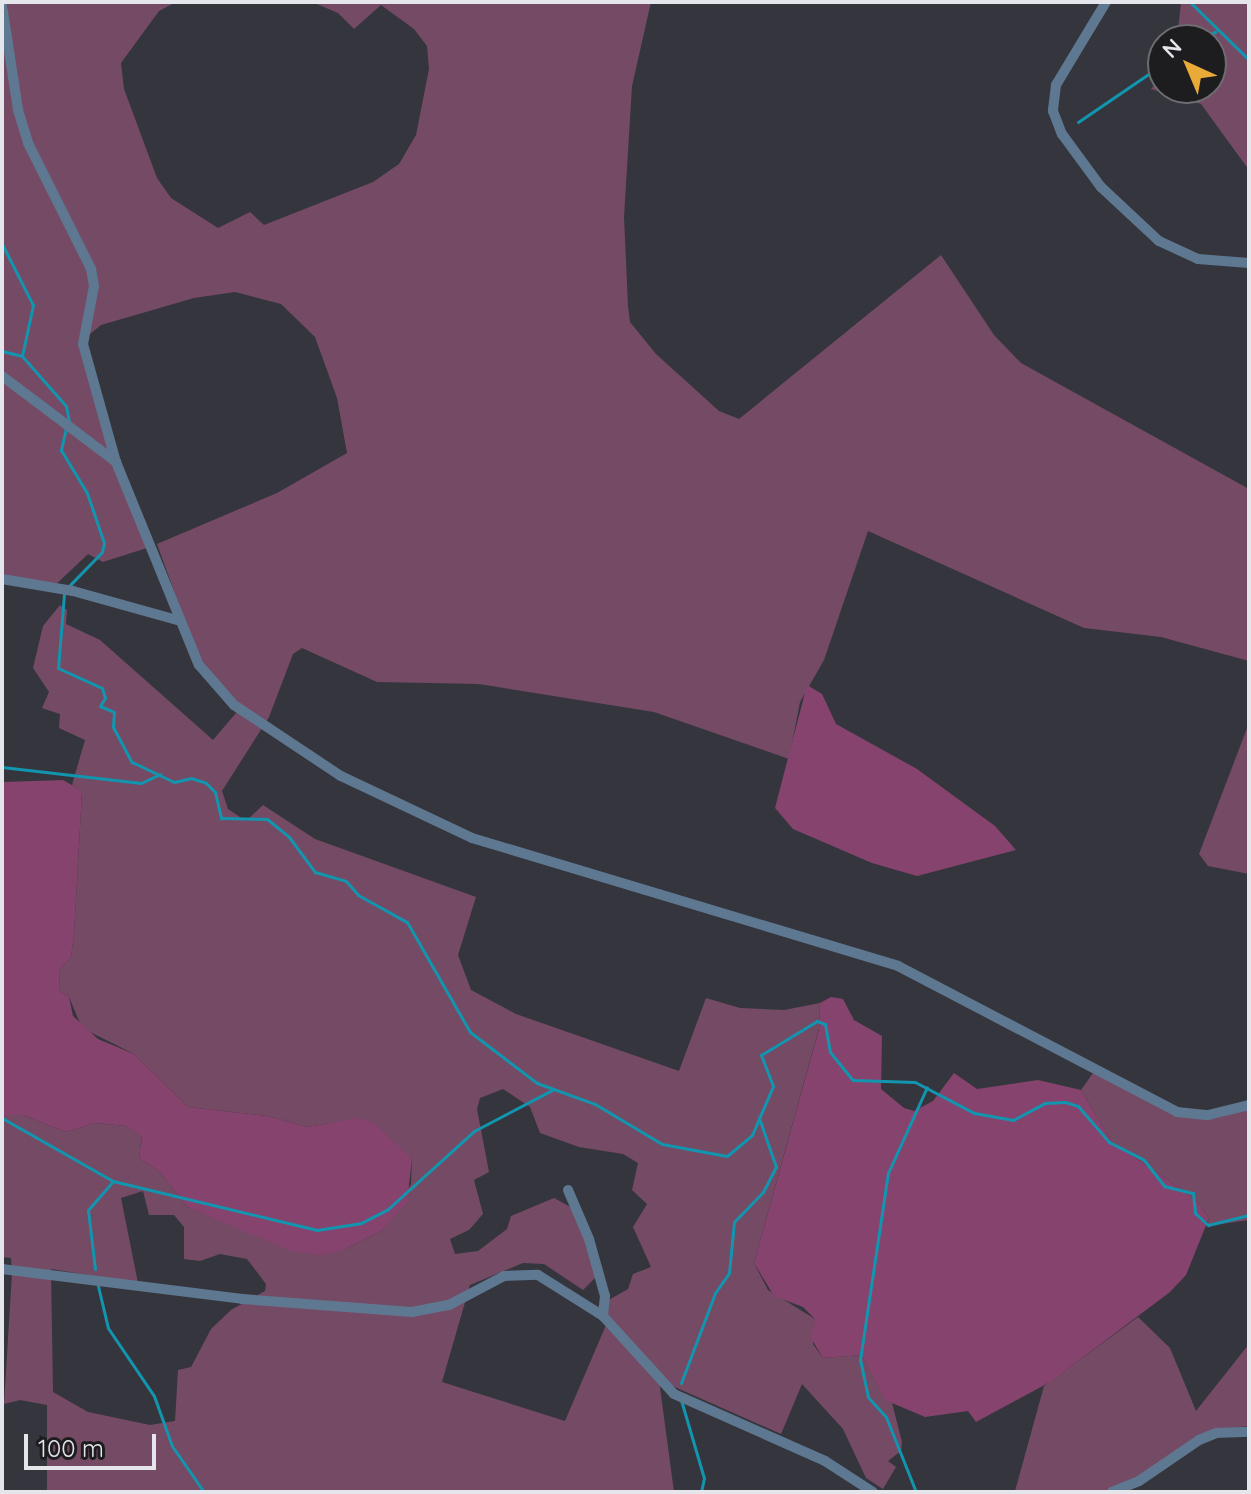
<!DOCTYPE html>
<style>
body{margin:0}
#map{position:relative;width:1251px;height:1494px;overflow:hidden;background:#35363d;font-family:Quicksand,sans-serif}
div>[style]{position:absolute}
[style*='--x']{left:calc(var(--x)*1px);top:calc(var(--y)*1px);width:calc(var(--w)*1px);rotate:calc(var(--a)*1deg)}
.green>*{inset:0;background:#754a64}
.forest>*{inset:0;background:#86436e}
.stream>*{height:3px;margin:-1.5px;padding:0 1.5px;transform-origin:1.5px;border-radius:1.5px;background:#1295ae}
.street>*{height:10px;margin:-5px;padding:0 5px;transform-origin:5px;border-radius:5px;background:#5f7891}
span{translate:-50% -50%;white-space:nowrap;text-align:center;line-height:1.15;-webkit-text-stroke:6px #1d1d20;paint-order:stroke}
.frame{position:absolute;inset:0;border:4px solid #e5e6eb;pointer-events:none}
.north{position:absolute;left:1147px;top:24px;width:80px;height:80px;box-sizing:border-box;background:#1d1d20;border:2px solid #6d6d71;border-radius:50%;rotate:316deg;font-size:22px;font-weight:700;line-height:32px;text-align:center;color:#e5e6eb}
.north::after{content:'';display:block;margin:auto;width:28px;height:36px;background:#eaaa38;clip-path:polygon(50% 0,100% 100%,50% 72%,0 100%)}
.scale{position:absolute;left:24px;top:1434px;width:132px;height:36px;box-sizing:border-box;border:4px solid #e5e6eb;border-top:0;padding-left:10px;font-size:24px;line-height:28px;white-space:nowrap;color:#e5e6eb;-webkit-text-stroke:6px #1d1d20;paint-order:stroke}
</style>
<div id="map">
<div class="green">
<i style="clip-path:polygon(evenodd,7px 2px,176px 2px,159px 11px,121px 63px,124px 89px,157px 178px,171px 198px,218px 228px,250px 212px,264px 225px,373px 182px,399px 164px,416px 135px,429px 69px,427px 46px,414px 29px,381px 5px,354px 29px,338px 13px,312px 2px,651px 2px,632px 86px,624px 217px,628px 306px,630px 322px,656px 354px,719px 411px,739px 419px,941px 255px,994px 335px,1021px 363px,1249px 489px,1249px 661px,1161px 637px,1084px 628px,868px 531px,824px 660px,800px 702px,789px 759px,654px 712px,479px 684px,377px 682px,302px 648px,293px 654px,269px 717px,222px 791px,228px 809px,246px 821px,263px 805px,315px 839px,476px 897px,458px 955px,471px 990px,516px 1014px,679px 1071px,706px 998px,740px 1008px,784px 1010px,820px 1003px,819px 1028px,754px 1263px,768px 1290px,815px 1319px,813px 1344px,823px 1358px,862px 1355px,885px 1399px,892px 1403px,902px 1442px,901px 1451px,888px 1461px,896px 1467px,883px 1489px,866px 1478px,843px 1429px,802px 1384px,781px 1434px,659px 1380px,674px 1492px,47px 1492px,47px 1405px,20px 1400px,4px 1404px,12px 1273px,11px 1258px,2px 1257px,2px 1115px,23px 1115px,66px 1132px,96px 1123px,125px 1126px,142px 1135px,139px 1158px,160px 1172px,187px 1207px,250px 1232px,343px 1250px,381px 1231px,411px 1184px,412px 1159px,392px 1143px,331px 1123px,307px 1127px,268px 1116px,188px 1107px,134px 1054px,82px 1028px,69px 997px,59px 991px,60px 969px,71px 957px,74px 935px,82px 792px,72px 785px,85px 740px,59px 728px,60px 714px,42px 708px,49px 692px,33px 668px,43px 626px,60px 605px,67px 610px,66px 624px,100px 640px,213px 740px,242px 706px,210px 674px,194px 646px,157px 544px,277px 493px,347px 453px,337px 398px,315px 337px,281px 304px,235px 292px,194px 298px,101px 325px,78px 344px,150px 547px,103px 562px,88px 554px,50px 590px,2px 575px,2px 47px,9px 47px,7px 2px,503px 1089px,530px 1107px,540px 1133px,579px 1147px,623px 1154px,638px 1163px,632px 1190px,647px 1204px,633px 1227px,651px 1267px,633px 1274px,628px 1289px,598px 1306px,609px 1318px,565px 1421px,442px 1382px,470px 1285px,523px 1263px,544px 1264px,583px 1290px,596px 1277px,576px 1210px,554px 1198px,511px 1216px,507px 1229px,478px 1251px,455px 1254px,450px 1239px,469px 1230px,483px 1214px,474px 1180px,489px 1172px,477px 1109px,480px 1098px,503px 1089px,7px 2px,143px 1191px,149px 1215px,174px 1215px,184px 1227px,184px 1259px,200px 1261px,220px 1254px,247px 1259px,266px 1284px,265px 1291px,231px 1310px,211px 1329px,191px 1367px,178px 1370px,175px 1421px,150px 1425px,88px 1412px,53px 1392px,51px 1269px,138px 1283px,121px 1198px,143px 1191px)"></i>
<i style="clip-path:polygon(1181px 2px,1249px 2px,1249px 170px,1201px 104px,1151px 89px,1163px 75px,1163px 88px,1211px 88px,1211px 40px,1177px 40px)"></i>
<i style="clip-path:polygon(1249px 723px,1249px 874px,1208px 866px,1199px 854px)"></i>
<i style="clip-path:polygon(1093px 1073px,1175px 1114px,1249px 1108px,1249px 1220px,1207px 1226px,1209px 1218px,1194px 1198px,1112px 1142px,1081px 1090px)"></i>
<i style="clip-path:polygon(1138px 1317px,1170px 1348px,1196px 1411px,1249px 1344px,1249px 1426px,1212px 1430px,1123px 1492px,1015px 1491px,1044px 1386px)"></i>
</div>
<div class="forest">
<i style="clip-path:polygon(807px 685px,822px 694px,836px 724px,917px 769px,995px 826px,1016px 850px,917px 876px,872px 863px,793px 829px,775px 808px)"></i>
<i style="clip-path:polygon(63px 780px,82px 791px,74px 935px,71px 957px,60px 969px,59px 991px,69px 997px,73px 1016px,98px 1039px,134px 1054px,188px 1107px,268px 1116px,307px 1127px,359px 1118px,375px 1124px,412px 1159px,407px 1202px,381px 1231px,343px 1250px,321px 1255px,291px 1251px,187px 1207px,160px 1172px,139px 1158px,142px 1136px,125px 1126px,96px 1123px,66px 1132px,23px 1115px,2px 1115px,2px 782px)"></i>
<i style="clip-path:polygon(831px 997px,843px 999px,854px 1020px,882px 1036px,881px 1089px,904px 1108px,914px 1111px,933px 1101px,954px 1073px,977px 1089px,1038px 1080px,1081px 1090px,1112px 1142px,1194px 1198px,1209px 1218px,1186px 1275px,1170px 1292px,1050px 1382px,976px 1422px,968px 1411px,925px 1417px,885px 1400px,862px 1355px,823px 1358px,811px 1338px,815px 1319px,803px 1307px,774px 1296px,754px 1263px,819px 1029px,820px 1003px)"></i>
</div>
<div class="stream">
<i style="--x:1190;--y:2;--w:83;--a:44.5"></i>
<i style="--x:1195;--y:40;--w:22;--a:-22"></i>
<i style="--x:1078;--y:122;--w:103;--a:-34.3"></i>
<i style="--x:2;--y:244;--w:68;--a:63.1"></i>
<i style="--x:33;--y:305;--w:52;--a:102.2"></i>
<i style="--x:22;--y:356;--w:67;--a:48.7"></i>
<i style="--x:66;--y:406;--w:15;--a:79"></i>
<i style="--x:2;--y:351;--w:21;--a:14"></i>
<i style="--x:66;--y:428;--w:23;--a:103"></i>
<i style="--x:61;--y:450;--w:50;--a:58.8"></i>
<i style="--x:87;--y:493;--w:53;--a:71.2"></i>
<i style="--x:104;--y:543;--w:9;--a:103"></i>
<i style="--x:102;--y:552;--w:49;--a:134.2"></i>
<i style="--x:64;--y:594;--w:74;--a:94.6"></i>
<i style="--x:58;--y:668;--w:48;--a:24.4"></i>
<i style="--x:102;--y:688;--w:10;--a:73"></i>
<i style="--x:105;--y:698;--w:9;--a:122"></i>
<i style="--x:100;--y:706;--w:15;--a:23"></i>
<i style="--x:114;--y:712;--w:15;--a:94"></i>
<i style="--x:113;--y:727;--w:40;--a:62"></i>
<i style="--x:132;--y:762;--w:47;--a:25.5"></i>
<i style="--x:174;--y:782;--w:17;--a:-13"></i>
<i style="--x:191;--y:778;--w:16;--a:18"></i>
<i style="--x:206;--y:783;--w:13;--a:45"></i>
<i style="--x:215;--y:792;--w:27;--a:77"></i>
<i style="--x:221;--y:818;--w:46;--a:1.2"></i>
<i style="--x:267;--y:819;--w:28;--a:39"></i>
<i style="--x:289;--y:837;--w:44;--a:53.4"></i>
<i style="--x:315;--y:872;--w:32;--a:16"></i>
<i style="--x:346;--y:881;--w:18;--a:49"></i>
<i style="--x:358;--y:895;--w:56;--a:28.9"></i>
<i style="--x:407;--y:922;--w:127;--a:60.2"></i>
<i style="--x:470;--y:1032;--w:84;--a:37.3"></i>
<i style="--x:537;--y:1083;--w:62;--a:19.9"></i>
<i style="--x:595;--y:1104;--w:78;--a:30.8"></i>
<i style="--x:662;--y:1144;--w:66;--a:10.5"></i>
<i style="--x:727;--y:1156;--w:33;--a:-40"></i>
<i style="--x:752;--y:1135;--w:53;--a:-66.8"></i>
<i style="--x:773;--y:1086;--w:33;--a:-111"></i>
<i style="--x:761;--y:1055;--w:66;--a:-31.3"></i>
<i style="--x:817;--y:1021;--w:9;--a:21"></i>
<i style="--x:825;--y:1024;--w:28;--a:80"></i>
<i style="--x:830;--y:1052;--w:36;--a:51"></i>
<i style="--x:853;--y:1080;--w:62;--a:1.8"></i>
<i style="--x:915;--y:1082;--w:67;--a:27.7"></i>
<i style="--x:974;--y:1113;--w:40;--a:10"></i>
<i style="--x:1013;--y:1120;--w:36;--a:-28"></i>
<i style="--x:1045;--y:1103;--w:20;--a:-3"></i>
<i style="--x:1065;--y:1102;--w:14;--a:17"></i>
<i style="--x:1078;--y:1106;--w:48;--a:49.3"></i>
<i style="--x:1109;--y:1142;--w:39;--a:27"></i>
<i style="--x:1144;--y:1160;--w:33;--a:52"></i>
<i style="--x:1164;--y:1186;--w:30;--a:14"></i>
<i style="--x:1193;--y:1193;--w:20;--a:84"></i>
<i style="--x:1195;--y:1213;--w:18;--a:43"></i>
<i style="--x:1208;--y:1225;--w:42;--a:-13.7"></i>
<i style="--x:2;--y:767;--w:140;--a:6.6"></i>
<i style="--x:141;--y:783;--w:21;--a:-25"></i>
<i style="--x:2;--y:1118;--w:128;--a:29.6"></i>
<i style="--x:113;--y:1181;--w:210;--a:13.5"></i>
<i style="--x:317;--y:1230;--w:45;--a:-9"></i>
<i style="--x:361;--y:1223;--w:30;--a:-27"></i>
<i style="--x:388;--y:1209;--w:116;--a:-42.2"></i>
<i style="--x:474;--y:1131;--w:88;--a:-27.7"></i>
<i style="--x:95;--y:1269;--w:59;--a:-96.8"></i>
<i style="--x:88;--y:1210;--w:38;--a:-49"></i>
<i style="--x:98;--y:1286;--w:43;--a:76.6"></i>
<i style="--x:108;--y:1328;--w:82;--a:55.9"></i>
<i style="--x:154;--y:1396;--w:53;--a:70.2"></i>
<i style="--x:172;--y:1446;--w:56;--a:55.2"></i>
<i style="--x:681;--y:1383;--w:96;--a:-69.3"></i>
<i style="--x:715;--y:1293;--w:24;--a:-55"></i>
<i style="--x:729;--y:1273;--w:51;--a:-84.4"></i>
<i style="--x:734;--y:1222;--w:42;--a:-46"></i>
<i style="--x:763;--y:1192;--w:28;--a:-63"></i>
<i style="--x:776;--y:1167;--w:52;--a:-109.1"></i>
<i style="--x:681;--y:1400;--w:81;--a:73.6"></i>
<i style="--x:704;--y:1478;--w:14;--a:102"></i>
<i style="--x:916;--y:1492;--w:81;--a:-111.8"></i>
<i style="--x:886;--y:1417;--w:27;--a:-132"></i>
<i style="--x:868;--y:1397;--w:38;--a:-102"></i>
<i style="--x:860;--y:1360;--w:189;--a:-81.5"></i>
<i style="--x:888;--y:1173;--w:94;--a:-65.6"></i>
</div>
<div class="street">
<i style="--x:1106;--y:2;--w:97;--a:121.1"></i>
<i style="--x:1056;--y:85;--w:26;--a:97"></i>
<i style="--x:1053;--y:111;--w:25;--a:69"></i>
<i style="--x:1062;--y:134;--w:66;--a:53.7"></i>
<i style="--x:1101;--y:187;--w:79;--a:43"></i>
<i style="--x:1159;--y:241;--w:43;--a:24.8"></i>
<i style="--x:1198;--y:259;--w:51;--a:4.5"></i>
<i style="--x:2;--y:5;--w:106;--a:81.3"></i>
<i style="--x:18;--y:110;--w:34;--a:73"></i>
<i style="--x:28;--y:143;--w:141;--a:63.4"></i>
<i style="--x:91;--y:269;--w:17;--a:80"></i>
<i style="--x:94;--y:286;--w:59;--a:100.7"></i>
<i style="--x:83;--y:344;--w:123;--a:74.4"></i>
<i style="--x:116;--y:462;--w:219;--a:67.8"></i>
<i style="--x:199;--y:665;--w:53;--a:48.8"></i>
<i style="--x:234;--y:705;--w:128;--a:33.6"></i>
<i style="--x:341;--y:776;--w:145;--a:25.3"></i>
<i style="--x:472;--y:838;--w:445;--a:16.7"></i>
<i style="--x:898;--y:966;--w:315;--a:27.6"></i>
<i style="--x:1177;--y:1112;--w:31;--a:6"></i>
<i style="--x:1208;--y:1115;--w:42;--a:-13.7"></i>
<i style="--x:2;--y:376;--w:143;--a:37"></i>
<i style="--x:2;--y:579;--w:72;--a:9.6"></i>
<i style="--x:73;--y:591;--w:108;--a:15.6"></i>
<i style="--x:568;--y:1190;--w:53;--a:66.8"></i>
<i style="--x:589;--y:1239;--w:59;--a:74.3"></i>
<i style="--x:605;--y:1296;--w:20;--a:96"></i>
<i style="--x:2;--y:1269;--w:242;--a:7.1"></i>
<i style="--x:242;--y:1299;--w:170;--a:4.4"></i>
<i style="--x:412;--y:1312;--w:38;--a:-11"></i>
<i style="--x:449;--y:1305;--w:62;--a:-27.8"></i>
<i style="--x:504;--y:1276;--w:34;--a:-2"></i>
<i style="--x:538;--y:1275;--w:77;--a:32.2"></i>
<i style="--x:603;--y:1316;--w:105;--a:47.7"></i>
<i style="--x:674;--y:1394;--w:165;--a:23.9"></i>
<i style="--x:825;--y:1461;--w:57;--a:32.9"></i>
<i style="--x:1112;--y:1492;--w:29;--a:-22"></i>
<i style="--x:1139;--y:1481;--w:73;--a:-34.3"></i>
<i style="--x:1199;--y:1440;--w:18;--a:-22"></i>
<i style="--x:1216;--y:1433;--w:33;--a:-2"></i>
</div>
<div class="frame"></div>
<div class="north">N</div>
<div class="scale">100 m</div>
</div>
